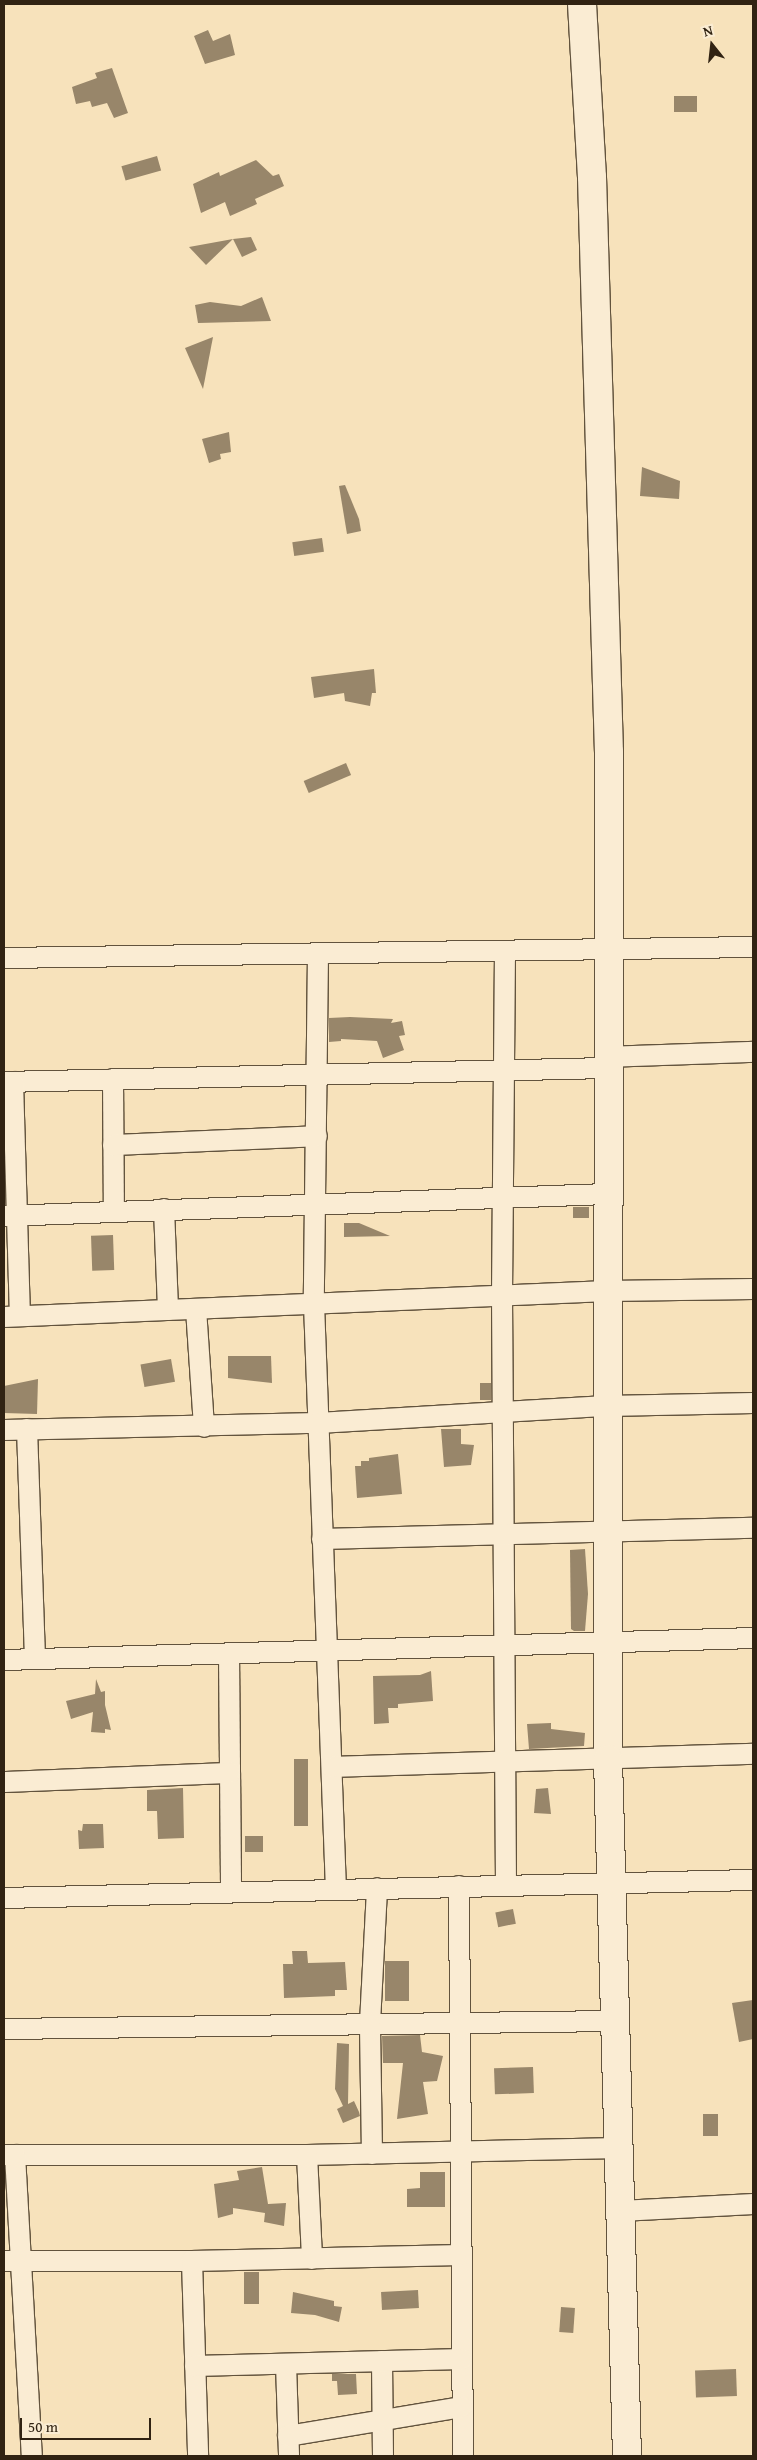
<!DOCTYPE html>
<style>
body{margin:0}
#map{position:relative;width:757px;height:2460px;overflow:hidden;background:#f7e2bb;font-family:"Gentium Book Plus",serif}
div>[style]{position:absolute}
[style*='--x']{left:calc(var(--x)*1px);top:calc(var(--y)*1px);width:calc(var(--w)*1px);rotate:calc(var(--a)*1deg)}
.building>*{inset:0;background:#98866a;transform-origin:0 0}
.roads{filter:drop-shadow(1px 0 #62533d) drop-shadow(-1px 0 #62533d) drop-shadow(0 1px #62533d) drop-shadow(0 -1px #62533d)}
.street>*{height:20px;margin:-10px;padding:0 10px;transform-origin:10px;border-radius:10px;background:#faecd3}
.secondary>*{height:28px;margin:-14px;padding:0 14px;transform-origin:14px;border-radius:14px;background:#faecd3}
span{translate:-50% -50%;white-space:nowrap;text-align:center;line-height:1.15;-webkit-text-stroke:4px #faecd3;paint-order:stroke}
.frame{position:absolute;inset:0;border:5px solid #312313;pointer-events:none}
.north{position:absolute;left:687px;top:20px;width:50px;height:50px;-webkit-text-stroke:4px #faecd3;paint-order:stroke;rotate:344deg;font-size:14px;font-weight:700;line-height:20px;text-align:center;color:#312313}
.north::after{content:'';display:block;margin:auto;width:18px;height:22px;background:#312313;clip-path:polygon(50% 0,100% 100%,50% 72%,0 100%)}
.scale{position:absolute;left:20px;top:2418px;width:131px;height:22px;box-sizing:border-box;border:2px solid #312313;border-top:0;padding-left:6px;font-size:15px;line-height:18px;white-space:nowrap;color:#312313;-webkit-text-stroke:4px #faecd3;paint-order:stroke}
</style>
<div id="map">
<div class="building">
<i style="clip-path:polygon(208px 30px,213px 41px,230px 34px,235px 55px,205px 64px,194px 36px)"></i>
<i style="clip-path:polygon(112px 68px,128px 113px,114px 118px,107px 103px,92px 107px,90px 101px,76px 104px,72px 87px,97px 78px,95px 73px)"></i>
<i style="left:674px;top:96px;width:23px;height:16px"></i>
<i style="left:157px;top:156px;width:15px;height:37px;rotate:74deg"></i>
<i style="clip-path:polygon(256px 160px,273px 176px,279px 174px,284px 186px,255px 199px,257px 204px,230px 216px,225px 202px,201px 213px,193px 184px,219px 172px,220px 176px)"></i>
<i style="clip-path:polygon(251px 237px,257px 250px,242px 257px,233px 239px)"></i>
<i style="clip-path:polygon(233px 239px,206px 265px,189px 247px)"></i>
<i style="clip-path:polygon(262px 297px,271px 321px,198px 323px,195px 305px,210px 302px,241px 306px)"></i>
<i style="clip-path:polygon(213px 337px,203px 389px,185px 348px)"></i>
<i style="clip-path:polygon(229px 432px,231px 452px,220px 454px,221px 459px,209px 463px,202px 439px)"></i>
<i style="clip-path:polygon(642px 467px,680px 481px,679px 499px,640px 496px)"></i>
<i style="clip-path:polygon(345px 485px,359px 519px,361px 531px,347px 534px,339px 486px)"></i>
<i style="left:322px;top:538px;width:14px;height:30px;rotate:82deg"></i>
<i style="clip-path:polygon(374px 669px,376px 693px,372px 693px,370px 706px,345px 701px,344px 693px,314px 698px,311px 677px)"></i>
<i style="left:346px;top:763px;width:13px;height:46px;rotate:67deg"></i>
<i style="clip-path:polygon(350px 1017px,393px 1019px,391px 1023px,402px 1021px,405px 1035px,399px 1036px,404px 1050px,383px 1058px,377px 1041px,341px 1039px,341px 1041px,329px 1042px,329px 1018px)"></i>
<i style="left:573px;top:1207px;width:16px;height:11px"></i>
<i style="clip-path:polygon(344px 1223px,359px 1223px,390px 1236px,344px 1237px)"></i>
<i style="left:113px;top:1235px;width:35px;height:22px;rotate:88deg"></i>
<i style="clip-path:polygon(228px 1356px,271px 1356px,272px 1383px,228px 1378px)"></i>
<i style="left:171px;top:1359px;width:23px;height:31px;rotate:80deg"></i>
<i style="clip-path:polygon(38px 1379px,37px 1414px,4px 1413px,4px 1386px)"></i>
<i style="left:491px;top:1383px;width:17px;height:11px;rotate:90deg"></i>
<i style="clip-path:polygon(441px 1429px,461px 1429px,461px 1444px,474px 1445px,471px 1465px,444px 1467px)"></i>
<i style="clip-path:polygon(398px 1454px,402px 1494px,357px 1498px,355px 1466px,361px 1466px,361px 1461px,369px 1461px,369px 1458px)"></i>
<i style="clip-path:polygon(585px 1549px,588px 1594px,585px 1631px,574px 1631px,571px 1629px,570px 1550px)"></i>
<i style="clip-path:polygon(431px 1671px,433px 1701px,398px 1704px,398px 1708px,388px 1708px,389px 1723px,374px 1724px,373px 1676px,420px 1675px)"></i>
<i style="clip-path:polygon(96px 1679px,101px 1692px,105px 1691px,105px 1705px,111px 1730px,105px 1729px,105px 1733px,91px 1732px,93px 1712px,71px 1719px,66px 1701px,95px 1694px)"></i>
<i style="clip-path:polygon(551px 1723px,551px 1729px,585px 1733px,584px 1746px,529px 1749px,527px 1724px)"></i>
<i style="left:294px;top:1759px;width:14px;height:67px"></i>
<i style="clip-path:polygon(183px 1788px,184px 1838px,158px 1839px,157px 1811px,147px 1811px,147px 1790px)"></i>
<i style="clip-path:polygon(548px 1788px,551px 1814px,534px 1813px,536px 1789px)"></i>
<i style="clip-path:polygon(83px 1824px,103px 1824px,104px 1848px,79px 1849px,78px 1830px,82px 1831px)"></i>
<i style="left:245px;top:1836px;width:18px;height:16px"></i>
<i style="left:513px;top:1909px;width:15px;height:18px;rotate:79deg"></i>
<i style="clip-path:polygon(292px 1951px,307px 1951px,308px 1963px,345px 1962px,347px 1990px,335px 1990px,335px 1996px,284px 1998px,283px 1964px,293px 1964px)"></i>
<i style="left:385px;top:1961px;width:24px;height:40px"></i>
<i style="clip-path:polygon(753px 2000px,753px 2039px,739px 2042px,732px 2003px)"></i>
<i style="clip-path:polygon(420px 2035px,422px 2052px,443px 2056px,437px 2081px,423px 2082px,428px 2114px,397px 2119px,403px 2063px,383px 2063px,382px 2036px)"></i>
<i style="clip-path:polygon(337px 2043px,349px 2044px,348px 2104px,354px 2101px,359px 2112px,360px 2116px,343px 2123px,337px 2109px,343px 2106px,335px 2089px)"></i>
<i style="left:533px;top:2067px;width:26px;height:39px;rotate:88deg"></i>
<i style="left:718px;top:2114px;width:22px;height:15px;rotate:90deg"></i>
<i style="clip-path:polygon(262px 2167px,268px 2204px,286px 2203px,284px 2226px,264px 2222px,265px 2213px,233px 2208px,233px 2214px,218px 2218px,214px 2184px,239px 2180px,237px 2171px)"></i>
<i style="clip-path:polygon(420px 2172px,445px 2172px,445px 2207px,407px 2207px,407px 2189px,420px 2188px)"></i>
<i style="left:244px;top:2272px;width:15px;height:32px"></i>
<i style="left:418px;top:2290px;width:18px;height:37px;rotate:87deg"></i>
<i style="clip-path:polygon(293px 2292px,334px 2301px,334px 2306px,342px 2307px,339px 2322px,315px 2315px,291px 2313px)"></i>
<i style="left:561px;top:2307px;width:14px;height:25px;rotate:4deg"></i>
<i style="left:736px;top:2369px;width:27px;height:41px;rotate:88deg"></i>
<i style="clip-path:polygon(332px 2374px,356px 2374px,357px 2394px,338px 2395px,337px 2381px,332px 2381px)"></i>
</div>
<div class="roads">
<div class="street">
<i style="--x:505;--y:951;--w:345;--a:90.5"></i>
<i style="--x:502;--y:1296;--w:589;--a:89.61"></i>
<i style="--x:318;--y:954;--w:350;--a:90.7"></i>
<i style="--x:314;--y:1304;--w:585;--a:87.85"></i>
<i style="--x:4;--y:958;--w:749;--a:-0.84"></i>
<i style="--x:607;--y:1057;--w:146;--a:-2"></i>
<i style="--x:113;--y:1079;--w:132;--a:89.6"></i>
<i style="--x:4;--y:1082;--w:603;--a:-1.33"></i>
<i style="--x:13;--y:1082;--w:234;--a:88.3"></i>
<i style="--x:113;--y:1145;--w:204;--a:-2.5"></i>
<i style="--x:164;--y:1209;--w:101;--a:87.7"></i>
<i style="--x:4;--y:1216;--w:603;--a:-2.09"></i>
<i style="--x:196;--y:1309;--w:118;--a:86.1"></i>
<i style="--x:4;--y:1317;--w:604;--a:-2.47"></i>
<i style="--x:607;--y:1291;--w:146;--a:-0.8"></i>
<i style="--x:27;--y:1429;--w:230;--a:88"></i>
<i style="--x:4;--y:1430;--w:314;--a:-1.3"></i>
<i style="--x:318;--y:1423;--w:289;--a:-3.4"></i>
<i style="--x:607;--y:1406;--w:146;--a:-1.2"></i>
<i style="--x:322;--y:1539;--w:431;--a:-1.5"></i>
<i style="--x:229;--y:1653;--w:239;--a:89.5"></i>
<i style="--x:4;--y:1660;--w:749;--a:-1.68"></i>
<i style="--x:332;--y:1767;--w:421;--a:-1.8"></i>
<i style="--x:4;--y:1782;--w:226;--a:-2.3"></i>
<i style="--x:459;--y:1886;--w:570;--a:89.6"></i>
<i style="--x:4;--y:1898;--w:749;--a:-1.38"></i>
<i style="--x:4;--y:2029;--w:610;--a:-0.75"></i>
<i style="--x:372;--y:2154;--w:131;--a:-90.9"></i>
<i style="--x:370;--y:2023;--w:135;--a:-87"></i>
<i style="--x:4;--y:2155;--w:303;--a:0"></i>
<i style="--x:307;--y:2155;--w:312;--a:-1.3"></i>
<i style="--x:15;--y:2155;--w:301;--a:86.8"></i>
<i style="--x:307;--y:2155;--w:104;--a:87.2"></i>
<i style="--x:621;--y:2211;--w:132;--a:-3"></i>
<i style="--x:4;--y:2261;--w:188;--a:0"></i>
<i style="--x:192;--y:2261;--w:269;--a:-1.3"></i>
<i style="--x:192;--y:2261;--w:195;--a:88.2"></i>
<i style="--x:382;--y:2361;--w:95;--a:89.4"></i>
<i style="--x:286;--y:2364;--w:92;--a:88.1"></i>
<i style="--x:195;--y:2366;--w:267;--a:-1.5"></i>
<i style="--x:288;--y:2436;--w:176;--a:-9.5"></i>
</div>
<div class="secondary">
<i style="--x:582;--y:4;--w:173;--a:86.7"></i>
<i style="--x:592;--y:177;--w:575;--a:88.31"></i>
<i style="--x:609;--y:752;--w:1007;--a:90.06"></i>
<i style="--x:608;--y:1759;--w:697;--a:88.44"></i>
</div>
</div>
<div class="frame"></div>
<div class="north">N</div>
<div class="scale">50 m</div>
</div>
